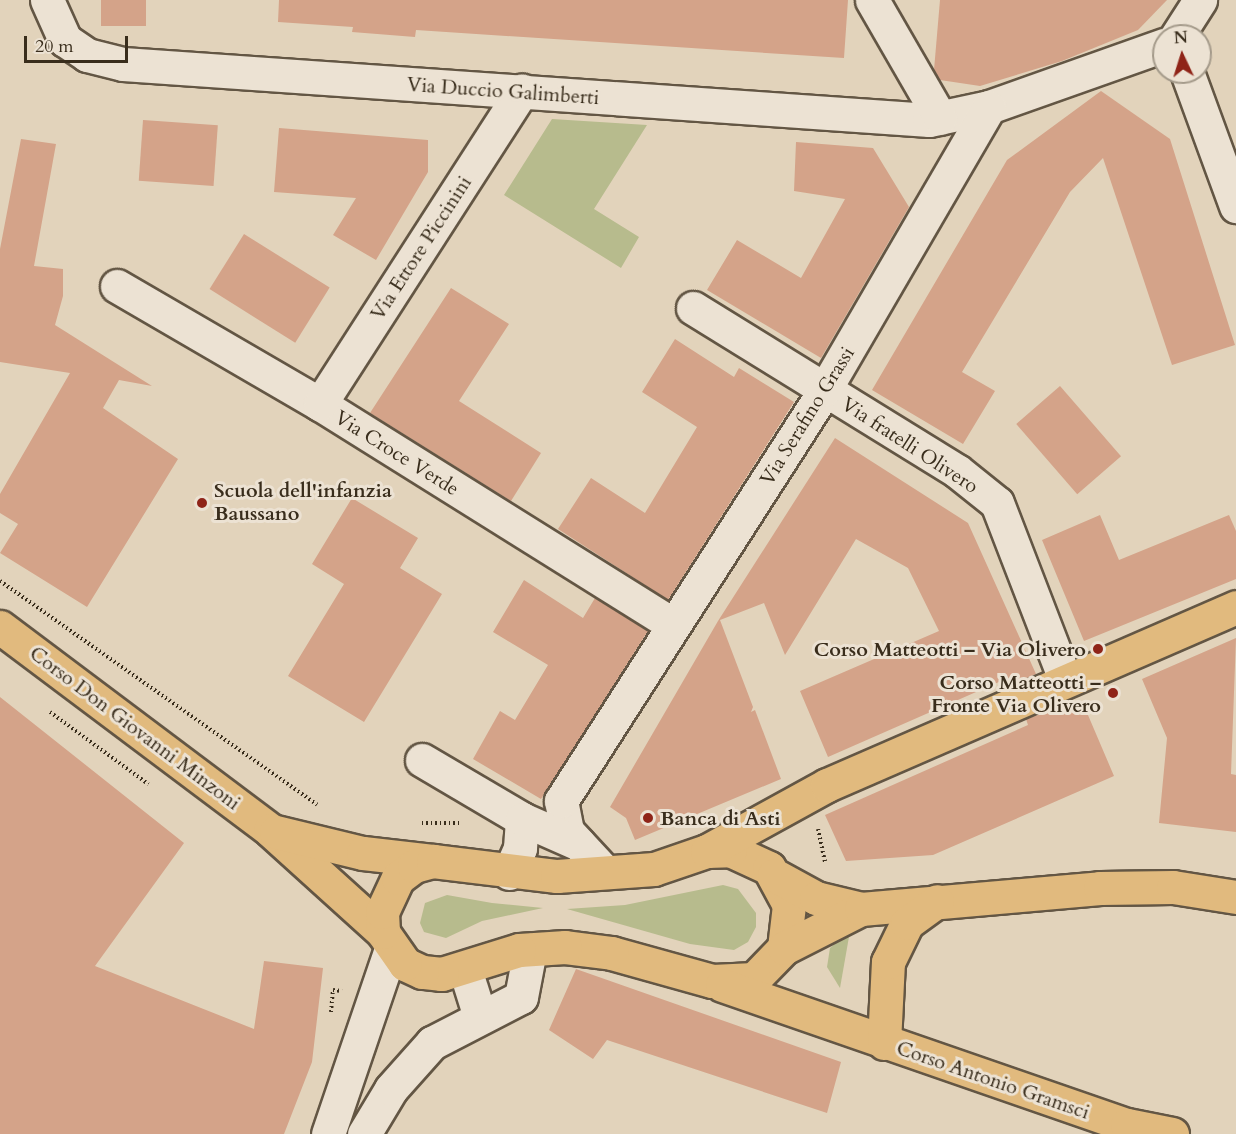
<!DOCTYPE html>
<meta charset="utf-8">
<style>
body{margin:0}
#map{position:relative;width:1236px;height:1134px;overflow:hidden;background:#e2d3bb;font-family:Cardo,serif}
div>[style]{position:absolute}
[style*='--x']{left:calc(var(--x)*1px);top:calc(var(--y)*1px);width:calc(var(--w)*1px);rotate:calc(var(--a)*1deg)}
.green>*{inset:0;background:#b7bb8d}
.building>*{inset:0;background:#d4a389;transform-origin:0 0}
.path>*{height:4px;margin-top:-2px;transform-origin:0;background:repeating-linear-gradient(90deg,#392d1c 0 1.5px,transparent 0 4.5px)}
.roads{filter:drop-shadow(2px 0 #635644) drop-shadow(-2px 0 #635644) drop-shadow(0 2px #635644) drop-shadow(0 -2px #635644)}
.minor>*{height:33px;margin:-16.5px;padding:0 16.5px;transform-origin:16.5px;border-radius:16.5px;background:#ece2d3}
.major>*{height:33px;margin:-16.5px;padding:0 16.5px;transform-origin:16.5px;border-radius:16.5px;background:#e1ba7e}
.dots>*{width:16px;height:16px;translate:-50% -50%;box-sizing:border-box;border:3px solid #ece2d3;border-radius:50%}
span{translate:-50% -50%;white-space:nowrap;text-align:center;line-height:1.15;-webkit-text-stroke:6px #ece2d3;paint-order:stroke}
.street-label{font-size:20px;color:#392d1c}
.poi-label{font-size:20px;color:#392d1c;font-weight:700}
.left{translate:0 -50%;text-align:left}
.right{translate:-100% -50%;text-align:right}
.north{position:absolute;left:1152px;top:24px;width:60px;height:60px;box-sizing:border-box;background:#ece2d3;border:2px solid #a49a8a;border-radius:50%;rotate:356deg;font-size:16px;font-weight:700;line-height:24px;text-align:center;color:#392d1c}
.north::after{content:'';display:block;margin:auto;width:21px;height:27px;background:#8f2418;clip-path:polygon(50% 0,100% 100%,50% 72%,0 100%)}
.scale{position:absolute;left:24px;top:36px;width:104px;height:27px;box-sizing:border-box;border:3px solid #392d1c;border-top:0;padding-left:8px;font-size:18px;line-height:21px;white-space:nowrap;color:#392d1c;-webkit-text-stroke:4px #ece2d3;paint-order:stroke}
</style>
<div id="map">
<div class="green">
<i style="clip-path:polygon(552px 119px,647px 125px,594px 209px,639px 237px,621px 268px,504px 195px)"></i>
<i style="clip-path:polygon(723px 885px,738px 889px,756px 913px,756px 927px,748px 942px,734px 950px,690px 944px,567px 909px,625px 905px)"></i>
<i style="clip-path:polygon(447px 895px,492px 903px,543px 908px,482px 921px,446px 938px,424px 932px,420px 923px,425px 903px)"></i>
<i style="clip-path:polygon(850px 931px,840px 988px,827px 967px,830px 948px)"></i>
</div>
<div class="building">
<i style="left:101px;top:0;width:45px;height:26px"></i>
<i style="clip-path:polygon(279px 0,848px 0,844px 58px,416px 30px,415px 37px,352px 32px,353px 27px,278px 22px)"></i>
<i style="clip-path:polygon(940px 0,1167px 0,1138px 30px,1062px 61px,980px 86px,940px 80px,934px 70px)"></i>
<i style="clip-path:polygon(1101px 91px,1170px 139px,1235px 345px,1172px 365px,1103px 158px,1070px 192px,962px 372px,995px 391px,963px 444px,872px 390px,1007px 160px)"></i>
<i style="left:143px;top:120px;width:75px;height:61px;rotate:4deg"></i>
<i style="clip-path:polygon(279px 128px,428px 140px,428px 172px,376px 260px,333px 235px,356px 198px,274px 192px)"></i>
<i style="clip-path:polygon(21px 139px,56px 144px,34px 266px,63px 269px,63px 296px,55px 325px,152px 386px,119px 380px,103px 408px,178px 459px,87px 607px,0 553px,18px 524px,0 513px,0 494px,70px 373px,0 362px,0 249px)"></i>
<i style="clip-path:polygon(796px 142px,873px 148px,909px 207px,821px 358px,707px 290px,737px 240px,801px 278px,845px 199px,794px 191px)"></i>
<i style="left:244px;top:234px;width:101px;height:65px;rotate:32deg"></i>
<i style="clip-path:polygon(451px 288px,509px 324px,459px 401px,541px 453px,511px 501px,370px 413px)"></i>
<i style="clip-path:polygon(675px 339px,734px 377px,739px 368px,794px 402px,668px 600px,558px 529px,591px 478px,645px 513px,697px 427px,642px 392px)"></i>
<i style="left:1060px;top:386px;width:93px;height:58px;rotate:49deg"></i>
<i style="clip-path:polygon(835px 438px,968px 523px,1036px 674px,1010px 685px,1008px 678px,828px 757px,800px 691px,939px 631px,908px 568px,856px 539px,785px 655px,764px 603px,720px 620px,753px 707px,751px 712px,755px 710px,781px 779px,635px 840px,626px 818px,610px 807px,718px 621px)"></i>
<i style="clip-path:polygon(352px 498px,418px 538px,400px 568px,442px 594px,364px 722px,288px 676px,344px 584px,312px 564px)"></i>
<i style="clip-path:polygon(1100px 515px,1119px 560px,1229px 515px,1236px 531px,1236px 579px,1084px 641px,1042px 540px)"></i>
<i style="clip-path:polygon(524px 580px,583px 618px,595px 598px,648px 631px,541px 799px,473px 759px,500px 711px,515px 720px,548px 665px,493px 632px)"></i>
<i style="clip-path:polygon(1236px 638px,1231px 774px,1236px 775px,1236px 832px,1159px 823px,1167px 738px,1142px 679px)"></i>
<i style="clip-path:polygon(0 697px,184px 843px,95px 966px,254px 1029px,264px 961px,323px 968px,312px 1062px,284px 1134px,0 1134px)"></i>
<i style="clip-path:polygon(1082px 701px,1114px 776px,933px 855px,846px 861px,825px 815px,1028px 725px,1026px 719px)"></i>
<i style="clip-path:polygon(576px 969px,841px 1062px,827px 1113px,607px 1040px,593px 1059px,549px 1030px)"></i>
</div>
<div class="path">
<i style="--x:0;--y:581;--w:388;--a:35.2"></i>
<i style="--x:50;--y:712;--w:122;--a:36.3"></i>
<i style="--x:422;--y:823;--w:37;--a:0"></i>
<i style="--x:818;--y:829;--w:34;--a:78"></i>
<i style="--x:331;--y:1012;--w:22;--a:-85"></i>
<i style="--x:333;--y:990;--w:9;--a:6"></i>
</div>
<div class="roads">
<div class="minor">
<i style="--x:47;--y:0;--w:44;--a:65.8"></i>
<i style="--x:65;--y:40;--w:27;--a:34"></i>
<i style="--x:87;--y:55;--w:37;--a:14"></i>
<i style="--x:123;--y:64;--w:808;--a:3.97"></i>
<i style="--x:929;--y:120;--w:61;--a:-12.2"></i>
<i style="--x:989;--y:107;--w:186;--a:-19.5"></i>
<i style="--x:872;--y:0;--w:136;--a:60"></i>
<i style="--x:1177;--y:36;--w:43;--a:-57.4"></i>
<i style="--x:1187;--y:72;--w:143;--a:69.9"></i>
<i style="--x:117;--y:286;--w:235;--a:30.2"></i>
<i style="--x:320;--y:404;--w:416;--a:32"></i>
<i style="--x:693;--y:308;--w:310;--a:31.7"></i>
<i style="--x:957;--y:471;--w:51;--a:38.7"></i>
<i style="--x:997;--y:503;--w:189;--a:68.9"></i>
<i style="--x:320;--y:404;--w:373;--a:-57.2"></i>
<i style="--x:422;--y:760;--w:116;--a:30.5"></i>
<i style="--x:605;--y:872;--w:56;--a:-132.8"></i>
<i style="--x:567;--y:831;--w:31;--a:-101"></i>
<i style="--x:561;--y:801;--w:489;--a:-57.3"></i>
<i style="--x:825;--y:389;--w:326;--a:-59.8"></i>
<i style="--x:509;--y:873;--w:27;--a:-66"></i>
<i style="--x:520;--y:848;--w:29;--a:-86"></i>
<i style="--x:522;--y:819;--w:62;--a:23.7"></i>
<i style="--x:465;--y:969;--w:50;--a:72.6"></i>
<i style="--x:328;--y:1134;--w:195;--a:-71.2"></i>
<i style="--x:364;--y:1134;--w:52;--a:-59"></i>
<i style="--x:391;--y:1089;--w:62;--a:-48.3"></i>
<i style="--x:432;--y:1043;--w:100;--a:-27.3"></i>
<i style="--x:521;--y:997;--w:48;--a:-79.2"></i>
</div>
<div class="major">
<i style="--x:0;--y:627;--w:338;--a:36.9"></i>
<i style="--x:270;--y:830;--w:152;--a:42.1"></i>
<i style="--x:276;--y:832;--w:89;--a:13.6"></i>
<i style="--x:363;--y:853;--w:70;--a:6.5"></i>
<i style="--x:730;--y:850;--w:43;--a:24.8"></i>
<i style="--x:769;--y:868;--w:42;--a:61.6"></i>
<i style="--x:789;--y:905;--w:43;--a:96.6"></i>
<i style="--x:784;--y:948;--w:43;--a:134.1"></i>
<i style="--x:754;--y:979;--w:42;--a:177.3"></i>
<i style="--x:712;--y:981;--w:104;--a:-164.4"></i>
<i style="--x:612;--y:953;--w:47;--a:-172.7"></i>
<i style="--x:565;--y:947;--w:46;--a:176.3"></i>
<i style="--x:519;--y:950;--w:81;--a:162.7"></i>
<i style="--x:442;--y:974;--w:20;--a:-174"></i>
<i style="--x:422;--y:972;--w:19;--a:-155"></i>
<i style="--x:405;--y:964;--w:39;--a:-125"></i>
<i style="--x:383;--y:932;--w:20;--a:-93"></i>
<i style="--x:382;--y:912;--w:38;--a:-65"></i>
<i style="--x:398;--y:878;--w:20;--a:-37"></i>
<i style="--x:414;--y:866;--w:20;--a:-15"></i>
<i style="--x:433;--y:861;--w:125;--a:6.9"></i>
<i style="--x:557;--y:876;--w:97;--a:-4.1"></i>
<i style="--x:654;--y:869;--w:56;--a:-18.8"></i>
<i style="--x:707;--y:851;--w:23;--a:-2"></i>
<i style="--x:707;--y:851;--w:137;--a:-28.8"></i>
<i style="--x:827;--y:785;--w:446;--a:-23.5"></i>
<i style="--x:774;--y:875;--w:48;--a:28.7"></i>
<i style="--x:816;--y:898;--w:46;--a:13.7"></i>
<i style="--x:784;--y:948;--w:86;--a:-26.9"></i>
<i style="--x:861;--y:909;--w:240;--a:-5"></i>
<i style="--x:1100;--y:888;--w:73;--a:-0.8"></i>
<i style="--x:1173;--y:887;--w:64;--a:9"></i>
<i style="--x:722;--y:985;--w:429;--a:19.1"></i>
<i style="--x:1127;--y:1125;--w:46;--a:11.3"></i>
<i style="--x:884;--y:1043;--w:81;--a:-87.2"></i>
<i style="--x:888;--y:962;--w:43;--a:-64"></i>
<i style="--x:907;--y:923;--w:37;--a:-36"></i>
</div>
</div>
<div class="dots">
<i style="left:202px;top:503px;background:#8f2418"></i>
<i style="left:1098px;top:649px;background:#8f2418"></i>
<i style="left:1113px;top:693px;background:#8f2418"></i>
<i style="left:648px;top:818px;background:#8f2418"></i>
</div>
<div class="street-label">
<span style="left:503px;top:91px;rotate:4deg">Via Duccio Galimberti</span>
<span style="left:421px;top:248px;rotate:-57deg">Via Ettore Piccinini</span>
<span style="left:807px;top:416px;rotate:-58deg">Via Serafino Grassi</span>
<span style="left:910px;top:445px;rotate:33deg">Via fratelli Olivero</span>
<span style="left:397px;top:453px;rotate:32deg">Via Croce Verde</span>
<span style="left:135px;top:728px;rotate:37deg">Corso Don Giovanni Minzoni</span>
<span style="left:993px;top:1080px;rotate:19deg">Corso Antonio Gramsci</span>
</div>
<div class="poi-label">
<span class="left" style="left:214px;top:502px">Scuola dell'infanzia<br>Baussano</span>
<span class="right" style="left:1086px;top:649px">Corso Matteotti – Via Olivero</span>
<span class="right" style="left:1101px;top:694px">Corso Matteotti –<br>Fronte Via Olivero</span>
<span class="left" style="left:660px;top:818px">Banca di Asti</span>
</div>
<div class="north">N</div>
<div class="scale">20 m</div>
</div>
